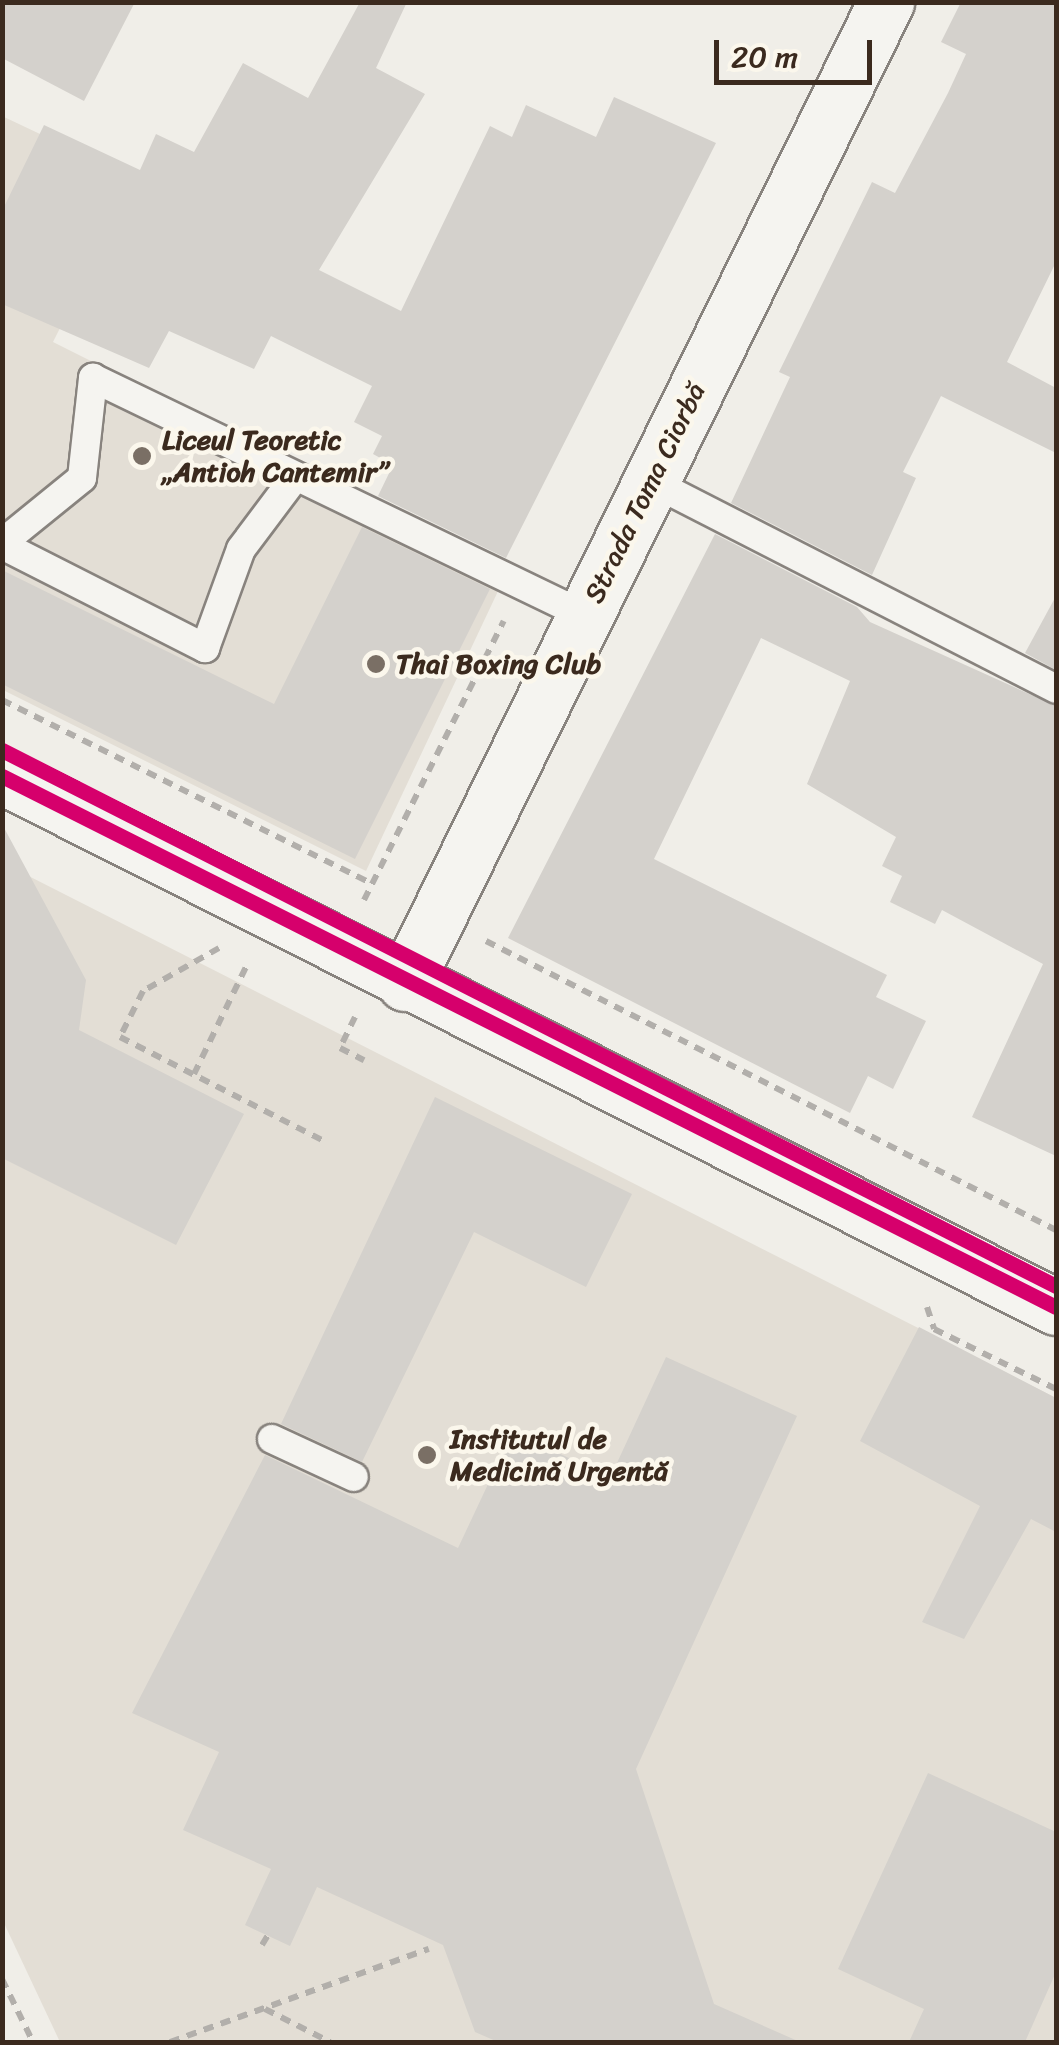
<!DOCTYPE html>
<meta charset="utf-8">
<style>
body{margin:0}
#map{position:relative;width:1059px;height:2045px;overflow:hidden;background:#f0eee8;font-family:Sriracha,sans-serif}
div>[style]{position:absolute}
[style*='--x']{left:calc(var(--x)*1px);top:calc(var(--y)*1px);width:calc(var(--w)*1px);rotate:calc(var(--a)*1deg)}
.built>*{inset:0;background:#e3ded5}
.building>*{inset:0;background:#d4d1cc}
.path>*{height:6px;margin-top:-3px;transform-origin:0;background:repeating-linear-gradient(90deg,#b2afab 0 10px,transparent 0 18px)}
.roads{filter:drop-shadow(2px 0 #88837e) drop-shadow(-2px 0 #88837e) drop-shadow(0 2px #88837e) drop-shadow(0 -2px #88837e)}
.lane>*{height:28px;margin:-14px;padding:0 14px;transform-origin:14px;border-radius:14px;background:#f5f4f0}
.street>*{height:55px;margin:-27.5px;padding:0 27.5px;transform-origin:27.5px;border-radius:27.5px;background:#f5f4f0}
.secondary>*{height:55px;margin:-27.5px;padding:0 27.5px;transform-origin:27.5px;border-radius:27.5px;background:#f5f4f0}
.cycleway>*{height:15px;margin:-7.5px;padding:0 7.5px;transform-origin:7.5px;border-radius:7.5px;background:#d6006c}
.dots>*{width:28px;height:28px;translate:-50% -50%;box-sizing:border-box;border:5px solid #fbf7ec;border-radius:50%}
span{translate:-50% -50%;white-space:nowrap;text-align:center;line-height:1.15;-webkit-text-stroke:9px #fbf7ec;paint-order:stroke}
.poi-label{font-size:28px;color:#3b2a1e;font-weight:700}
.left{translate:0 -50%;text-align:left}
.street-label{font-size:28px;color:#3b2a1e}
.frame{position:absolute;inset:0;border:5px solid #3b2a1e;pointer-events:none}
.scale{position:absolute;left:714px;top:40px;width:158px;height:45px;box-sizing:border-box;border:5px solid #3b2a1e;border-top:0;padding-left:12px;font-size:30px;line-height:35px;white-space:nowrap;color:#3b2a1e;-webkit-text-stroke:8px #fbf7ec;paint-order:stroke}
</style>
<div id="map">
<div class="built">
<i style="clip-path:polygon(2px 116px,135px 179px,53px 342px,508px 570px,366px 871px,3px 690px)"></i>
<i style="clip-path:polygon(3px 863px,1056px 1398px,1056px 2042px,60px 2042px,3px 1921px)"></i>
</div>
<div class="building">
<i style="clip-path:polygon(2px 2px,135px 2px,84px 101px,2px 58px)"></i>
<i style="clip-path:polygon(360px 2px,407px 2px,376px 68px,425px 94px,319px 270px,401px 311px,490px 126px,512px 137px,526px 105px,596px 137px,614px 97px,716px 143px,506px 558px,378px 496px,393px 465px,373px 454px,382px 436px,354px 422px,372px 386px,271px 336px,254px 369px,169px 331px,149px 368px,2px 304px,2px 211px,44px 125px,140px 170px,156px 134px,194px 152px,243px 63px,308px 98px)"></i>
<i style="clip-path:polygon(961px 2px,1056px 2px,1056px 262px,1007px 362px,1056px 388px,1056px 453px,941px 396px,903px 472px,916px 478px,872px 575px,731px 503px,790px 377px,779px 372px,872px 182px,895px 193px,948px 93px,966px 54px,941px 42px)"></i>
<i style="clip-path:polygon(362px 527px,490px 589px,355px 859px,2px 684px,2px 570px,274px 704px)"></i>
<i style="clip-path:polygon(715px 534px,857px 607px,870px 622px,1056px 706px,1056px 1156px,972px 1117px,1043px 964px,942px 910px,935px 924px,890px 902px,902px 876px,882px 866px,896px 837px,807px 784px,850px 681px,761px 638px,654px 859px,887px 975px,876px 997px,926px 1021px,893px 1089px,868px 1076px,850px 1113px,508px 938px)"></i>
<i style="clip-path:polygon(1056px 596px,1056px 670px,1025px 653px)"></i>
<i style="clip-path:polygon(2px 824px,86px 980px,79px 1030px,244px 1114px,176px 1245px,2px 1158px)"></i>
<i style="clip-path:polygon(435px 1097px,632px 1194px,586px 1287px,474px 1232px,362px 1462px,281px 1424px)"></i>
<i style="clip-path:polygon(919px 1327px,1056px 1398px,1056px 1532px,1031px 1519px,964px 1639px,922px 1622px,980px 1506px,860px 1441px)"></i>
<i style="clip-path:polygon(666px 1357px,797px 1416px,636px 1769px,714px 2004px,800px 2042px,498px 2042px,475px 2032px,443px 1945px,317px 1887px,290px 1946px,245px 1925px,271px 1869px,183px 1830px,219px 1752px,132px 1713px,265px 1455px,458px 1548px,513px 1431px,610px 1478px)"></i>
<i style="clip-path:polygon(928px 1773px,1056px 1832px,1056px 1972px,1025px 2042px,909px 2042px,924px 2009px,838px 1969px)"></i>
</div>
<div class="path">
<i style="--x:2;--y:700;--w:413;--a:26.4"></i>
<i style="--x:364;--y:900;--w:312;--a:-63.4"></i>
<i style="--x:486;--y:941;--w:639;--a:26.89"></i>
<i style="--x:219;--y:948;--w:87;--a:150.5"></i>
<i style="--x:143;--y:991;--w:51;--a:116.6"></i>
<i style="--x:120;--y:1037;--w:227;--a:27"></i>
<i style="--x:355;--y:1017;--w:34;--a:116"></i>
<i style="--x:340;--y:1048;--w:27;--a:27"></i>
<i style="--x:194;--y:1074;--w:123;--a:-64.1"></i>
<i style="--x:927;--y:1307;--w:23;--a:72"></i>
<i style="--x:934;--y:1329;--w:136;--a:26.2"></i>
<i style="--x:262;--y:1945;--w:12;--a:-59"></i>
<i style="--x:2;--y:1979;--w:70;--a:63.8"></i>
<i style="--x:265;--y:2009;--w:73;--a:26.9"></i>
<i style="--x:170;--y:2042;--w:275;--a:-19.8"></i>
</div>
<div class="roads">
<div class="lane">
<i style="--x:650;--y:481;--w:456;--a:27.1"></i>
<i style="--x:2;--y:543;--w:103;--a:-39.1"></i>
<i style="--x:82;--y:478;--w:101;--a:-83.7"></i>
<i style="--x:93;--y:378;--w:545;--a:25.77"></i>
<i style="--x:2;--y:545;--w:228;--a:26.9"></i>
<i style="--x:205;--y:648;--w:105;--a:-70"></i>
<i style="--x:241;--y:549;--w:90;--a:-53.1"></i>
<i style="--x:272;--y:1439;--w:90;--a:24.9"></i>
</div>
<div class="street">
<i style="--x:405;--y:983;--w:1093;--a:-63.88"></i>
</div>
<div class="secondary">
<i style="--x:2;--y:776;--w:1180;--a:26.74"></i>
</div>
</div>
<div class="cycleway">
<i style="--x:2;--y:750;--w:1182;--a:26.96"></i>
<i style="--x:2;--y:776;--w:1180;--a:26.74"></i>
</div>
<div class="dots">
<i style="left:142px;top:456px;background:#7a6f65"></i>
<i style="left:376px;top:664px;background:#7a6f65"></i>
<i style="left:427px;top:1455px;background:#7a6f65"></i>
</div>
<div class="poi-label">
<span class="left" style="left:162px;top:456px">Liceul Teoretic<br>„Antioh Cantemir”</span>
<span class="left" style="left:396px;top:664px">Thai Boxing Club</span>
<span class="left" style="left:450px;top:1455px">Institutul de<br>Medicină Urgentă</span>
</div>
<div class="street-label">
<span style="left:645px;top:493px;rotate:-64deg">Strada Toma Ciorbă</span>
</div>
<div class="frame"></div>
<div class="scale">20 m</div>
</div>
